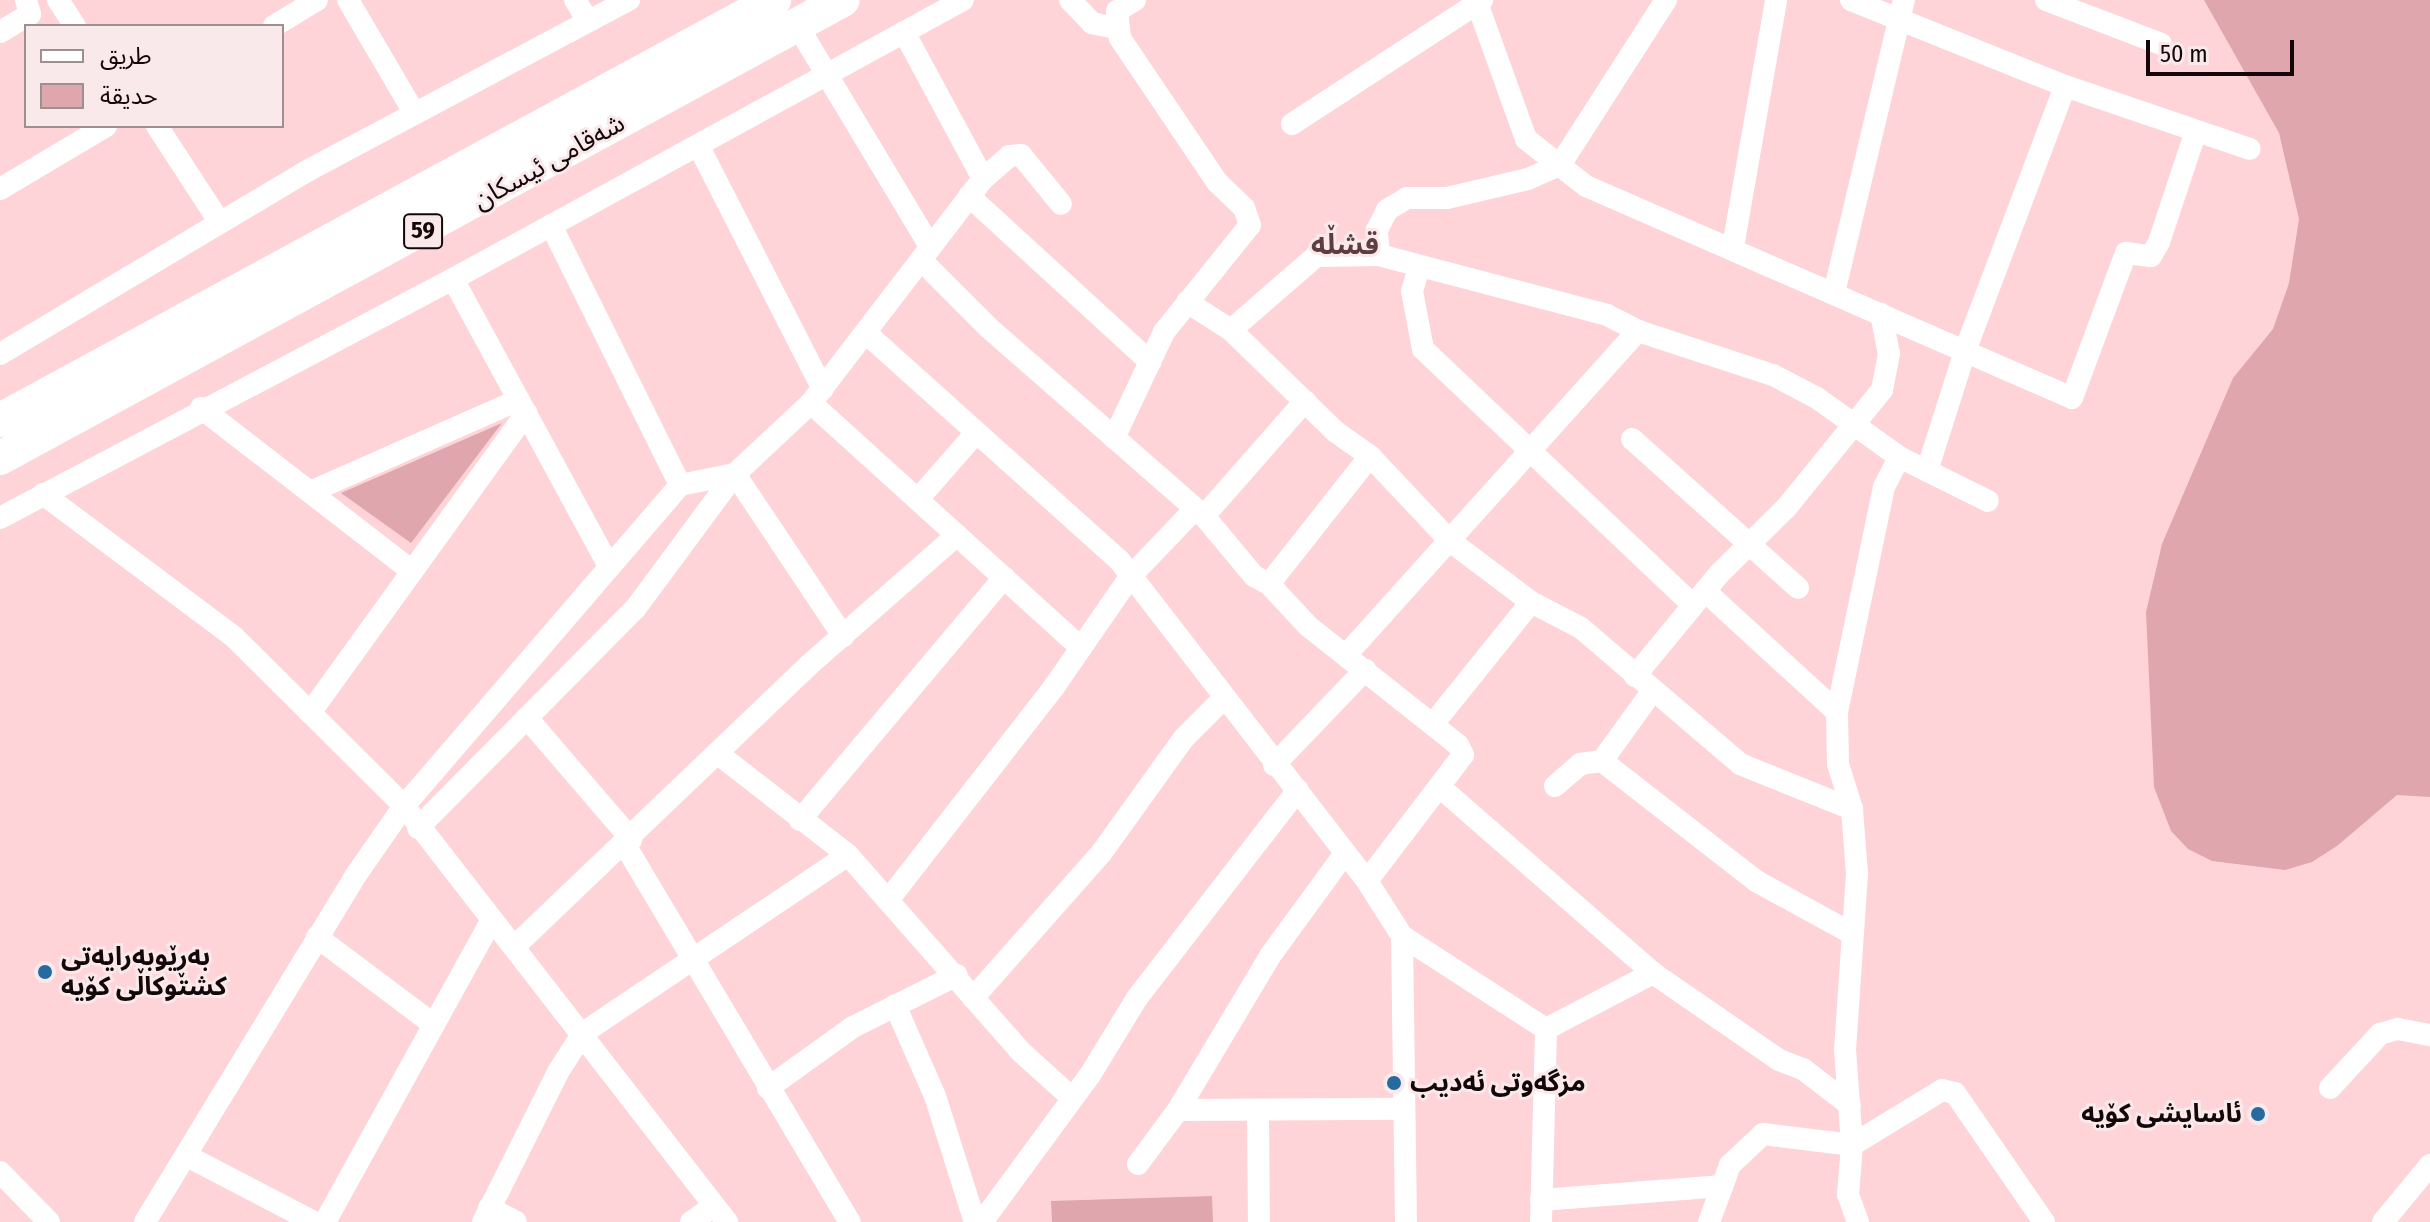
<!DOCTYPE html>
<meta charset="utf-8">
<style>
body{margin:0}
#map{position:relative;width:2430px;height:1222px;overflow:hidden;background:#fed4d8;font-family:"Fira Sans Condensed","Noto Sans Arabic",sans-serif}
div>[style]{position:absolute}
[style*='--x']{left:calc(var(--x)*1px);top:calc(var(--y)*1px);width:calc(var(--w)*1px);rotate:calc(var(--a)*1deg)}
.green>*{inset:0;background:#dfa7ad}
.street>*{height:22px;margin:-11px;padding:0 11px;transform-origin:11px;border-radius:11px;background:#fff}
.primary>*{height:34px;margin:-17px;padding:0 17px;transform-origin:17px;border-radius:17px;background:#fff}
.dots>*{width:22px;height:22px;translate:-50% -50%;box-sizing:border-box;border:4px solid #fae9ea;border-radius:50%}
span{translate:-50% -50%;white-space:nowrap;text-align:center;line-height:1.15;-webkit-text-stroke:6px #fae9ea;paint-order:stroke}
.shield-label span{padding:2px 6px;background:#fae9ea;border:2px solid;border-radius:6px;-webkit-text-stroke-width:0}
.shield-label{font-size:24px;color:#140709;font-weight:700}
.street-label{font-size:26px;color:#140709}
.poi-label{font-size:26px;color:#140709;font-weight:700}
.left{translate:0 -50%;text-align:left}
.right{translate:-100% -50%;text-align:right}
.neighbourhood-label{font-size:28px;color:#5e3d41;font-weight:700}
.legend{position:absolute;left:24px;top:24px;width:260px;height:104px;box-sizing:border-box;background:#fae9ea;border:2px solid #9e8f90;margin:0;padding:10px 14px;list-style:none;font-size:24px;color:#140709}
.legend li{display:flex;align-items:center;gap:16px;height:40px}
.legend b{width:40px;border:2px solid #9e8f90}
.scale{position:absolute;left:2146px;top:40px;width:148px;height:36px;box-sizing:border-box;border:4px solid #140709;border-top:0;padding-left:10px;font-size:24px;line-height:28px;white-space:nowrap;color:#140709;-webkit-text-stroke:6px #fae9ea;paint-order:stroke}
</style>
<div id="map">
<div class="green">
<i style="clip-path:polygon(2204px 0,2430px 0,2430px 797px,2397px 795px,2337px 846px,2312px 862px,2285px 870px,2212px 861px,2188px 849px,2171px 831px,2154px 787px,2146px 612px,2162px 544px,2233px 378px,2273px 329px,2289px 283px,2299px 219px,2279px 133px)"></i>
<i style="clip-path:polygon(502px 423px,411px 543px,341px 493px)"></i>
<i style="clip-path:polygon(1212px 1196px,1213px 1222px,1052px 1222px,1051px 1201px)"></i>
</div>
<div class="street">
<i style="--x:58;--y:0;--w:31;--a:57"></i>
<i style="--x:348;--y:0;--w:129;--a:59.6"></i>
<i style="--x:575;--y:0;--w:25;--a:58"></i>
<i style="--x:1070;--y:0;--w:32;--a:46"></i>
<i style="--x:1092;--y:23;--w:24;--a:12"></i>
<i style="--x:1476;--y:0;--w:148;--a:70.2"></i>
<i style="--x:1526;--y:139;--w:76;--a:38.1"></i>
<i style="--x:1586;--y:186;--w:530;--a:23.57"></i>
<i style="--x:2072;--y:398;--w:155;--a:-69.6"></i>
<i style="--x:2126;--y:253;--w:25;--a:7"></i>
<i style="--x:2151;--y:256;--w:16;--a:-60"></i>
<i style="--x:2159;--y:242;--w:117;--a:-71.6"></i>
<i style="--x:1851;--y:0;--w:231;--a:21.9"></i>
<i style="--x:2065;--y:86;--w:195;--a:18.8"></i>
<i style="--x:2046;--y:0;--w:123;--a:20.9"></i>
<i style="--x:797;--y:25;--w:258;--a:59"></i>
<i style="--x:274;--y:26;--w:50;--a:-31.2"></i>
<i style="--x:0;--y:32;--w:35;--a:-31"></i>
<i style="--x:30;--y:14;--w:15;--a:-106"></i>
<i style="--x:904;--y:32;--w:167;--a:61.7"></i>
<i style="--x:1292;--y:124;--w:227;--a:-33.1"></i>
<i style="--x:157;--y:126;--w:113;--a:56.9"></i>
<i style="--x:698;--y:145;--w:274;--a:62.9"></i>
<i style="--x:0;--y:189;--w:123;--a:-30.7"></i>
<i style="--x:969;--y:196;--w:246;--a:42.5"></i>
<i style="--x:551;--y:225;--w:290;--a:63.6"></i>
<i style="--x:1733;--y:247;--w:251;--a:-80.1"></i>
<i style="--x:1379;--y:255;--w:25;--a:-95"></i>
<i style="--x:1377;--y:230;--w:22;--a:-63"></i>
<i style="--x:1387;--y:210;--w:23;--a:-31"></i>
<i style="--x:1407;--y:198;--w:40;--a:0"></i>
<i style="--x:1447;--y:198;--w:83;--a:-13.2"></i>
<i style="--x:1528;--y:179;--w:35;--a:-24"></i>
<i style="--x:1560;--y:165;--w:196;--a:-57.3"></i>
<i style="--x:921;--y:260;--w:96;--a:45"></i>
<i style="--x:989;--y:328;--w:286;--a:41.2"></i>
<i style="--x:1204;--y:516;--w:78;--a:50.2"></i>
<i style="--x:1254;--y:576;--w:17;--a:28"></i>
<i style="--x:1269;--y:584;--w:57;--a:47.1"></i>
<i style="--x:1308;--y:626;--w:191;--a:38.4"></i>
<i style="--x:1458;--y:745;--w:11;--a:63"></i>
<i style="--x:1463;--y:755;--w:158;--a:127.3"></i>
<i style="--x:1419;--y:267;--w:25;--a:106"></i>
<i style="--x:1412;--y:291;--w:59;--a:79.3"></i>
<i style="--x:1423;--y:349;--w:372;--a:43.5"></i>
<i style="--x:453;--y:279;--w:327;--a:61.5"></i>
<i style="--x:1834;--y:293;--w:301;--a:-76.6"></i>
<i style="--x:1187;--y:302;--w:52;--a:32.5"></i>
<i style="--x:1231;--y:330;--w:146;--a:44.2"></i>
<i style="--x:1336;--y:432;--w:42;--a:35.2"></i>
<i style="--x:1370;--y:456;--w:117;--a:46.7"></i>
<i style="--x:1450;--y:541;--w:101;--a:37"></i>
<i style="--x:1531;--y:602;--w:56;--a:27.5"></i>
<i style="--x:1581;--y:628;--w:209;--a:40.5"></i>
<i style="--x:1740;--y:764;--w:121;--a:21.9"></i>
<i style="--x:1231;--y:330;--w:113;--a:-41"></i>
<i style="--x:1316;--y:256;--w:63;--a:-0.9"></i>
<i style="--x:1379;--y:255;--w:236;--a:14.7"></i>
<i style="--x:1607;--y:315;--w:35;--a:27"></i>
<i style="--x:1638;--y:331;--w:142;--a:18.1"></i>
<i style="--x:1773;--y:375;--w:50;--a:27.6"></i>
<i style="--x:1817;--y:398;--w:101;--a:35.7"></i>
<i style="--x:1899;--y:457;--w:99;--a:26.3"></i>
<i style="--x:867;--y:334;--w:338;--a:41.9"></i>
<i style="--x:1119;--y:560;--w:406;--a:52.3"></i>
<i style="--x:1367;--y:881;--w:65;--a:57.5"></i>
<i style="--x:1402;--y:936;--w:286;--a:89.2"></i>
<i style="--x:0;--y:354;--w:357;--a:-30.8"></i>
<i style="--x:307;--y:171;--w:365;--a:-28"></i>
<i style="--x:811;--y:403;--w:363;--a:42.2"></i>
<i style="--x:201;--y:408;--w:267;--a:37.7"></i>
<i style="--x:1114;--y:438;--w:117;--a:-64.7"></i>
<i style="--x:1164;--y:332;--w:137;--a:-51.2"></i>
<i style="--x:1250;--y:225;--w:18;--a:-109"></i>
<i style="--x:1244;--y:208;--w:37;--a:-136"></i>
<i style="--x:1217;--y:182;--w:174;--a:-124"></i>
<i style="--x:1120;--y:38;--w:27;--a:-96"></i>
<i style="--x:1117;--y:11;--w:21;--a:-31"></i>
<i style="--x:1632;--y:439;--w:223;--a:41.9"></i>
<i style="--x:1927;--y:471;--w:126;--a:-72.4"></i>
<i style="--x:1965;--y:351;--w:283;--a:-69.3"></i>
<i style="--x:310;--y:492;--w:228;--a:-23.8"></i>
<i style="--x:43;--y:494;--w:239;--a:36.8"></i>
<i style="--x:234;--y:637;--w:240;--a:44.8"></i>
<i style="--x:404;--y:806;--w:527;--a:52.17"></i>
<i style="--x:919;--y:498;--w:86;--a:-48.8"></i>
<i style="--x:1204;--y:516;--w:153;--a:-48.7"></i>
<i style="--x:0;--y:518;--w:512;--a:-27.82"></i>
<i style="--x:453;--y:279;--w:581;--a:-28.68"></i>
<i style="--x:1269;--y:584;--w:163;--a:-51.7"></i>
<i style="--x:1705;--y:591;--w:179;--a:42.5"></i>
<i style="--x:1347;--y:654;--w:435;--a:-48"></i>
<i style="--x:1635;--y:676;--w:134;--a:-50.5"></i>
<i style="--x:1720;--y:573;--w:93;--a:-44.6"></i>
<i style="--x:1786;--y:508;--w:152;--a:-50.9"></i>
<i style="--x:1882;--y:390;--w:37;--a:-79"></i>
<i style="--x:1889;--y:354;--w:41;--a:-101.3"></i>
<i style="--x:310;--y:713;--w:370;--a:-54.2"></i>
<i style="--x:527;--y:718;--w:160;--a:49.3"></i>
<i style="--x:1433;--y:724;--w:156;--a:-51.2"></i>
<i style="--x:717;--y:753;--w:166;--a:37.9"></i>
<i style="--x:848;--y:855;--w:261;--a:48.7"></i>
<i style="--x:1020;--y:1051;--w:70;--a:42.1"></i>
<i style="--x:1602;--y:761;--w:195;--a:37.9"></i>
<i style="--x:1756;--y:881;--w:108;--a:28.7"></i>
<i style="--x:1274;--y:765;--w:132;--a:-46.2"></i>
<i style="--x:1555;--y:786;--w:33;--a:-41"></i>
<i style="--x:1580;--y:764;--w:22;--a:-8"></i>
<i style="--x:1602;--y:761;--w:87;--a:-54.3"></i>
<i style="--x:1441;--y:788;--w:281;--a:41.1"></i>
<i style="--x:1653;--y:973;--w:153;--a:34.6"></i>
<i style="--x:1779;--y:1060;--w:26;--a:21"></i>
<i style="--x:1803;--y:1069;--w:59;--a:37.5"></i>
<i style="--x:800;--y:820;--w:317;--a:-49.9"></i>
<i style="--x:418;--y:828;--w:308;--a:-45.3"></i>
<i style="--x:635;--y:609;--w:168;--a:-53.5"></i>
<i style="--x:735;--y:474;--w:104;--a:-43.1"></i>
<i style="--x:811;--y:403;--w:282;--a:-52.5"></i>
<i style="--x:983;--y:179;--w:35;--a:-41"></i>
<i style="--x:1009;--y:156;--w:12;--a:-5"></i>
<i style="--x:1021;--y:155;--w:63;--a:50.8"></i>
<i style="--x:625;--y:845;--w:439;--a:59.2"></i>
<i style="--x:889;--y:899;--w:269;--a:-52.1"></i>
<i style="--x:1054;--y:687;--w:134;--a:-55.4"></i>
<i style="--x:1130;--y:577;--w:93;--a:-46.3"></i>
<i style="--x:1402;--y:936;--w:171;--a:32.9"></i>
<i style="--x:317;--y:937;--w:146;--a:36.9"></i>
<i style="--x:514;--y:947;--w:408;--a:-43.7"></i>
<i style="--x:809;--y:665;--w:197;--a:-41.3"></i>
<i style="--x:973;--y:998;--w:195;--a:-48.5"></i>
<i style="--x:1102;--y:852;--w:140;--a:-54.3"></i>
<i style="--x:1184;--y:738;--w:55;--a:-45"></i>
<i style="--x:895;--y:1005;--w:99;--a:66.3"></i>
<i style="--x:935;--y:1096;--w:132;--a:72.4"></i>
<i style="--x:768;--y:1088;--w:105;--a:-35.7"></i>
<i style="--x:853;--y:1027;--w:116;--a:-26.6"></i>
<i style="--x:2330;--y:1088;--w:74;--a:-47.2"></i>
<i style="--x:2380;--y:1034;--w:19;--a:-16"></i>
<i style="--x:2398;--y:1029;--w:33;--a:11"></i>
<i style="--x:1178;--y:1110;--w:225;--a:-0.3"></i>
<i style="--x:1258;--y:1114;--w:108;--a:89.5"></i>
<i style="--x:187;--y:1156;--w:143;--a:27.5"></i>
<i style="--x:1138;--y:1164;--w:67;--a:-53.5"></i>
<i style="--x:1178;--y:1110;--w:179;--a:-59.1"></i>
<i style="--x:1270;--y:956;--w:127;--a:-53.9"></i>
<i style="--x:0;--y:1172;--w:70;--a:45.6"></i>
<i style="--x:1541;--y:1200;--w:182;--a:-4.4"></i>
<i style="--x:489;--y:1208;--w:30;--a:27"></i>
<i style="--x:145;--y:1222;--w:406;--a:-58.7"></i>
<i style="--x:356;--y:875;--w:84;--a:-55.2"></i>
<i style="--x:404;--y:806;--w:423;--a:-49.3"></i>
<i style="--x:680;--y:485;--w:56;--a:-11.3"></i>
<i style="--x:735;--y:474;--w:195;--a:56.3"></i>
<i style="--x:325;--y:1222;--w:345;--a:-61.1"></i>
<i style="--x:483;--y:1222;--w:168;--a:-63.4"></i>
<i style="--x:558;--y:1072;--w:46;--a:-57.3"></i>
<i style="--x:583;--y:1033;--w:319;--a:-33.9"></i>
<i style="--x:691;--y:1222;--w:28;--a:-35"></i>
<i style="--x:982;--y:1222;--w:182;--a:-53.7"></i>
<i style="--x:1090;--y:1075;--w:90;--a:-58.6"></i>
<i style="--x:1137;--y:998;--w:263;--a:-52.3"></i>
<i style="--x:1541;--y:1222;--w:193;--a:-88.5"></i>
<i style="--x:1546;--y:1029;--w:121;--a:-27.6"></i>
<i style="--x:1709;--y:1222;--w:61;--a:-69.8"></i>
<i style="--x:1730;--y:1165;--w:45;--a:-43.2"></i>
<i style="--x:1763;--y:1134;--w:90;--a:7"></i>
<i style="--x:1852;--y:1145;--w:105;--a:-31.4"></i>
<i style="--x:1942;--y:1090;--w:13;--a:13"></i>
<i style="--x:1955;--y:1093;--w:157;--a:55.4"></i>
<i style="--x:1858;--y:1222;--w:29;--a:-110"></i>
<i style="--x:1848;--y:1195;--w:50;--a:-85.4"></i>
<i style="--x:1852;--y:1145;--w:95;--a:-94.2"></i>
<i style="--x:1845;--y:1050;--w:176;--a:-86.1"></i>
<i style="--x:1857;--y:874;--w:65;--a:-94.4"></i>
<i style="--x:1852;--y:809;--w:47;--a:-107.3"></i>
<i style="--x:1838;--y:764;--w:52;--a:-91.1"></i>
<i style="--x:1837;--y:712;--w:230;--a:-78.2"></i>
<i style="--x:1884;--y:487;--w:34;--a:-63"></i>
<i style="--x:2383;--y:1222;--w:74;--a:-50.5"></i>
</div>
<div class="primary">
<i style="--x:0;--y:420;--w:881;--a:-28.49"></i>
<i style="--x:0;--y:458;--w:959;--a:-28.52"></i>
</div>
<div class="dots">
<i style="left:45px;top:972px;background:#256ba0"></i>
<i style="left:1394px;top:1083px;background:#256ba0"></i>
<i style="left:2258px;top:1114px;background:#256ba0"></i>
</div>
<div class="shield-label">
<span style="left:423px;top:231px">59</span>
</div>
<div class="street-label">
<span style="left:549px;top:162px;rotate:-29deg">شەقامی ئیسکان</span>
</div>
<div class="poi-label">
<span class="left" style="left:61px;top:972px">بەڕێوبەرایەتی<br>کشتوکاڵی کۆیە</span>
<span class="left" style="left:1410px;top:1083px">مزگەوتی ئەدیب</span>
<span class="right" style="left:2242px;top:1114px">ئاسایشی کۆیە</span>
</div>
<div class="neighbourhood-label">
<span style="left:1345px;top:245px">قشڵه‌</span>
</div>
<ul class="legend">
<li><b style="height:10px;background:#fff"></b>طريق</li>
<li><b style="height:22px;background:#dfa7ad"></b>حديقة</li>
</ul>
<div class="scale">50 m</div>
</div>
